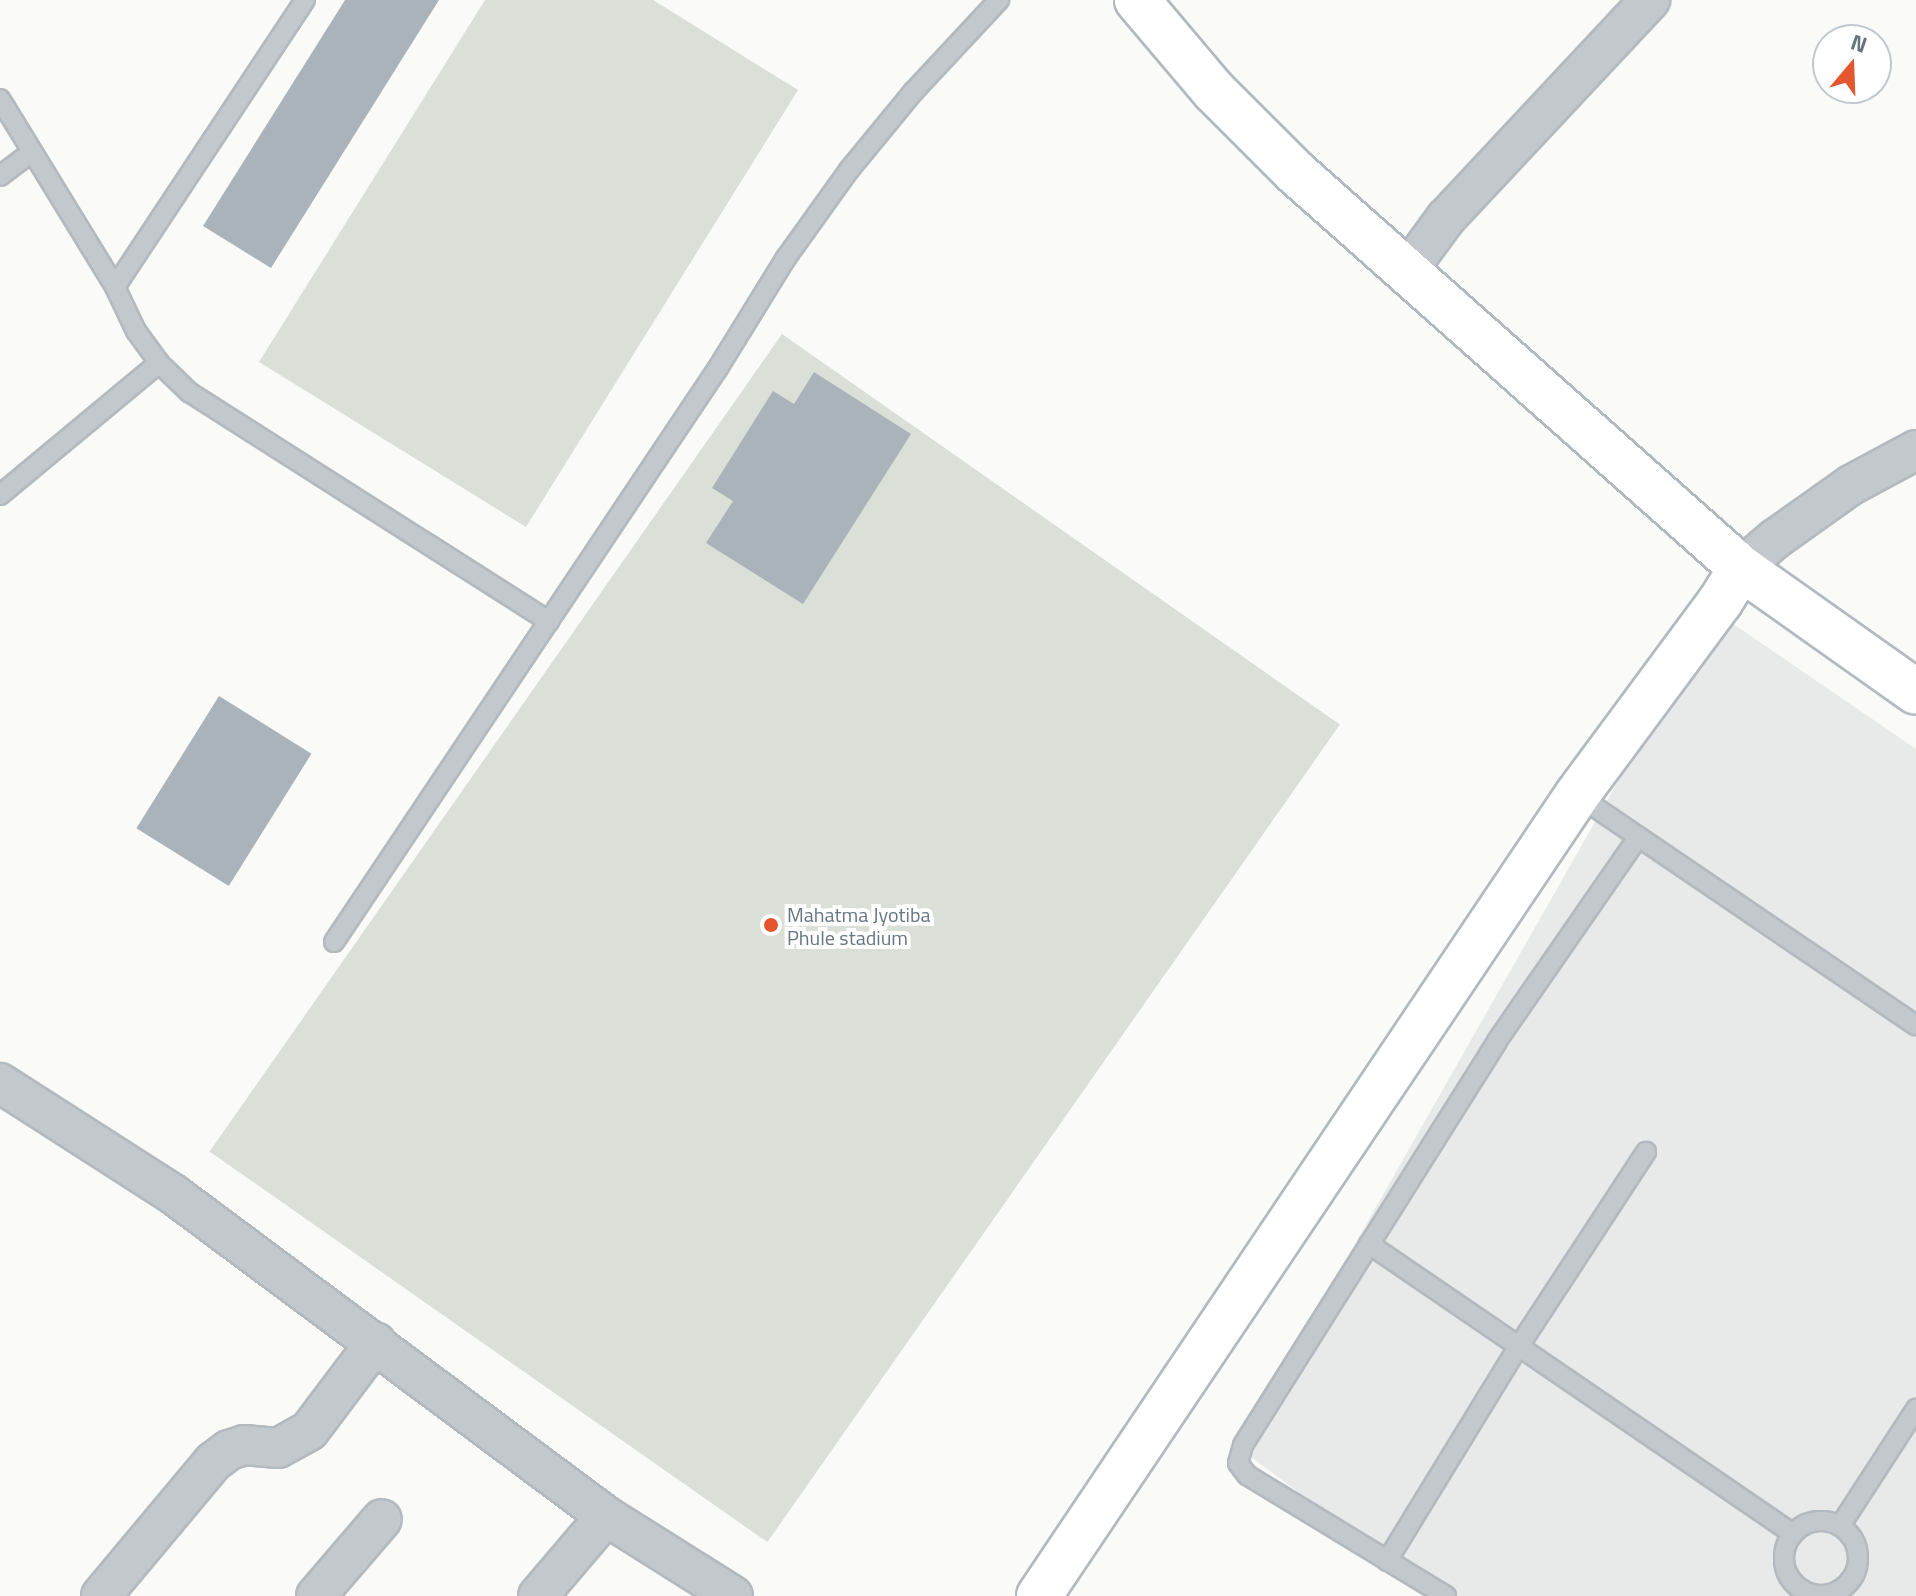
<!DOCTYPE html>
<style>
body{margin:0}
#map{position:relative;width:1916px;height:1596px;overflow:hidden;background:#fafaf8;font-family:"Titillium Web",sans-serif}
div>[style]{position:absolute}
[style*='--x']{left:calc(var(--x)*1px);top:calc(var(--y)*1px);width:calc(var(--w)*1px);rotate:calc(var(--a)*1deg)}
.built>*{inset:0;background:#e8e9e9}
.green>*{inset:0;background:#dadfd7;transform-origin:0 0}
.building>*{inset:0;background:#aab3b9;transform-origin:0 0}
.roads{filter:drop-shadow(2px 0 #b3babf) drop-shadow(-2px 0 #b3babf) drop-shadow(0 2px #b3babf) drop-shadow(0 -2px #b3babf)}
.lane>*{height:18px;margin:-9px;padding:0 9px;transform-origin:9px;border-radius:9px;background:#c3c8cc}
.lane>.ring{margin:-9px;padding:0;box-sizing:content-box;background:none;border:18px solid #c3c8cc;border-radius:50%}
.street>*{height:38px;margin:-19px;padding:0 19px;transform-origin:19px;border-radius:19px;background:#c3c8cc}
.secondary>*{height:44px;margin:-22px;padding:0 22px;transform-origin:22px;border-radius:22px;background:#fff}
.dots>*{width:22px;height:22px;translate:-50% -50%;box-sizing:border-box;border:4px solid #fff;border-radius:50%}
span{translate:-50% -50%;white-space:nowrap;text-align:center;line-height:1.15;-webkit-text-stroke:8px #fff;paint-order:stroke}
.poi-label{font-size:20px;color:#657683}
.left{translate:0 -50%;text-align:left}
.north{position:absolute;left:1812px;top:24px;width:80px;height:80px;box-sizing:border-box;background:#fff;border:2px solid #c1c8cd;border-radius:50%;rotate:19deg;font-size:22px;font-weight:700;line-height:32px;text-align:center;color:#657683}
.north::after{content:'';display:block;margin:auto;width:28px;height:36px;background:#e4572e;clip-path:polygon(50% 0,100% 100%,50% 72%,0 100%)}
</style>
<div id="map">
<div class="built">
<i style="clip-path:polygon(1720px 602px,1729px 621px,1916px 749px,1916px 1596px,1438px 1596px,1239px 1448px)"></i>
</div>
<div class="green">
<i style="clip-path:polygon(485px 0,653px 0,798px 90px,526px 527px,259px 362px)"></i>
<i style="left:782px;top:334px;width:681px;height:998px;rotate:35deg"></i>
</div>
<div class="building">
<i style="clip-path:polygon(345px 0,439px 0,271px 268px,203px 226px)"></i>
<i style="clip-path:polygon(814px 372px,911px 434px,803px 604px,706px 543px,733px 501px,712px 488px,773px 391px,794px 404px)"></i>
<i style="left:219px;top:696px;width:109px;height:156px;rotate:32deg"></i>
</div>
<div class="roads">
<div class="lane">
<i style="--x:0;--y:99;--w:220;--a:58.5"></i>
<i style="--x:115;--y:287;--w:49;--a:64.5"></i>
<i style="--x:136;--y:331;--w:39;--a:54"></i>
<i style="--x:159;--y:363;--w:42;--a:44"></i>
<i style="--x:189;--y:392;--w:427;--a:32.5"></i>
<i style="--x:0;--y:176;--w:39;--a:-37"></i>
<i style="--x:115;--y:287;--w:344;--a:-56.5"></i>
<i style="--x:0;--y:495;--w:207;--a:-39.7"></i>
<i style="--x:1577;--y:795;--w:410;--a:34.2"></i>
<i style="--x:334;--y:942;--w:691;--a:-56.22"></i>
<i style="--x:718;--y:368;--w:129;--a:-58.3"></i>
<i style="--x:786;--y:258;--w:108;--a:-54.4"></i>
<i style="--x:849;--y:170;--w:102;--a:-50.6"></i>
<i style="--x:914;--y:91;--w:125;--a:-47"></i>
<i style="--x:1369;--y:1244;--w:512;--a:34.34"></i>
<i class="ring" style="left:1784px;top:1521px;width:56px;height:56px"></i>
<i style="--x:1840;--y:1526;--w:140;--a:-57"></i>
<i style="--x:1387;--y:1561;--w:252;--a:-58.5"></i>
<i style="--x:1519;--y:1346;--w:232;--a:-56.8"></i>
<i style="--x:1446;--y:1596;--w:233;--a:-148.7"></i>
<i style="--x:1247;--y:1475;--w:15;--a:-127"></i>
<i style="--x:1238;--y:1463;--w:19;--a:-74"></i>
<i style="--x:1243;--y:1445;--w:477;--a:-57.8"></i>
<i style="--x:1497;--y:1041;--w:248;--a:-55.3"></i>
</div>
<div class="street">
<i style="--x:1407;--y:271;--w:66;--a:-53.7"></i>
<i style="--x:1446;--y:218;--w:299;--a:-46.9"></i>
<i style="--x:1741;--y:568;--w:45;--a:-40.5"></i>
<i style="--x:1775;--y:539;--w:93;--a:-35.4"></i>
<i style="--x:1851;--y:485;--w:74;--a:-28.3"></i>
<i style="--x:0;--y:1083;--w:206;--a:32.7"></i>
<i style="--x:173;--y:1194;--w:540;--a:36.64"></i>
<i style="--x:606;--y:1516;--w:150;--a:32.2"></i>
<i style="--x:101;--y:1596;--w:175;--a:-50.1"></i>
<i style="--x:213;--y:1462;--w:20;--a:-37"></i>
<i style="--x:229;--y:1450;--w:16;--a:-18"></i>
<i style="--x:244;--y:1445;--w:34;--a:5"></i>
<i style="--x:278;--y:1448;--w:35;--a:-29"></i>
<i style="--x:309;--y:1431;--w:111;--a:-53"></i>
<i style="--x:316;--y:1596;--w:101;--a:-49.4"></i>
<i style="--x:538;--y:1596;--w:105;--a:-49.6"></i>
</div>
<div class="secondary">
<i style="--x:1137;--y:0;--w:119;--a:49.8"></i>
<i style="--x:1214;--y:91;--w:115;--a:45"></i>
<i style="--x:1295;--y:172;--w:596;--a:41.6"></i>
<i style="--x:1741;--y:568;--w:214;--a:35.3"></i>
<i style="--x:1039;--y:1596;--w:965;--a:-56.11"></i>
<i style="--x:1577;--y:795;--w:240;--a:-53.5"></i>
<i style="--x:1720;--y:602;--w:40;--a:-58"></i>
</div>
</div>
<div class="dots">
<i style="left:771px;top:925px;background:#e4572e"></i>
</div>
<div class="poi-label">
<span class="left" style="left:787px;top:926px">Mahatma Jyotiba<br>Phule stadium</span>
</div>
<div class="north">N</div>
</div>
